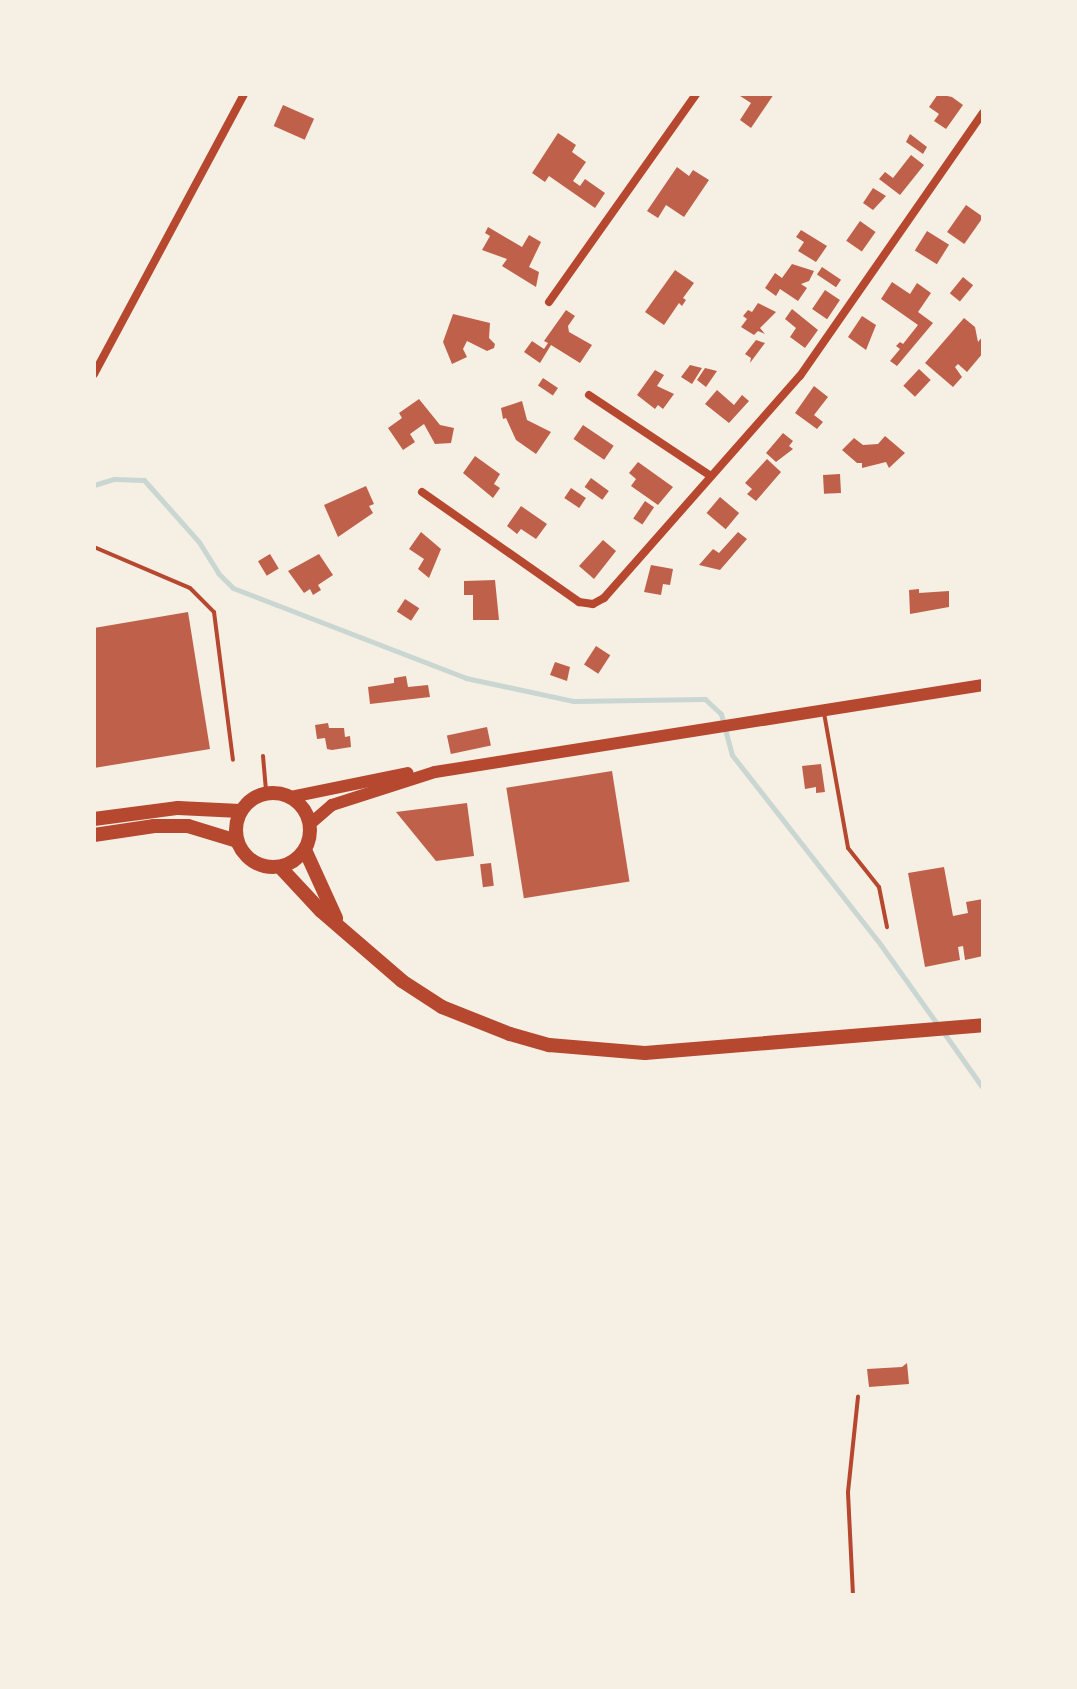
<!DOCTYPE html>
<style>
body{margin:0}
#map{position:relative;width:1077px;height:1689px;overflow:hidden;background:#f6efe4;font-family:"Noto Sans",sans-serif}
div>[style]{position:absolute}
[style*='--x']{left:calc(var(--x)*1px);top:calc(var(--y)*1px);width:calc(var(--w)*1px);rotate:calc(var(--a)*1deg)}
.stream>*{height:5px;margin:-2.5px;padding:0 2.5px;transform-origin:2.5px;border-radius:2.5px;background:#c9d6d2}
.building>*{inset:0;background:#bf614a;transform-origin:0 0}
.service>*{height:4px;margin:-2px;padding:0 2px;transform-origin:2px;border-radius:2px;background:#b5482f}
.minor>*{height:8px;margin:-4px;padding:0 4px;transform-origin:4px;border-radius:4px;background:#b5482f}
.secondary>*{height:12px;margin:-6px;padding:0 6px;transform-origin:6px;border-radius:6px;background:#b5482f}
.primary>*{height:14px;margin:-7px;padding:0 7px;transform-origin:7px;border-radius:7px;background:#b5482f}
.primary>.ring{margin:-7px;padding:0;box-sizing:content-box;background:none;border:14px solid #b5482f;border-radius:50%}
span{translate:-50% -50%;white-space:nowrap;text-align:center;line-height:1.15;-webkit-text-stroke:8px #f6efe4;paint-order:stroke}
.frame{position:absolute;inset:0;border:96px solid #f6efe4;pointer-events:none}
</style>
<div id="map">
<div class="stream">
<i style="--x:94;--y:485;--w:21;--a:-17"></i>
<i style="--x:114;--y:479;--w:30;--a:2"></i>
<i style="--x:144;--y:480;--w:83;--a:48.4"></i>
<i style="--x:199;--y:542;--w:36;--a:58"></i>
<i style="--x:218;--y:573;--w:21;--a:45"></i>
<i style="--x:233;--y:588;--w:250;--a:21.1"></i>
<i style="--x:466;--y:678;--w:109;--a:12.1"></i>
<i style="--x:573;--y:701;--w:132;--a:-0.9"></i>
<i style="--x:705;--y:699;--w:22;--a:43"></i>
<i style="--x:721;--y:714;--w:42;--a:75"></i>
<i style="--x:732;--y:755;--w:236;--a:51.9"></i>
<i style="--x:878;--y:941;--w:103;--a:54.5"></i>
<i style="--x:944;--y:1033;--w:67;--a:54.7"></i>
</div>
<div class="building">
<i style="clip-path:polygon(737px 94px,774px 94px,751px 128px,740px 120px,751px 103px)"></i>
<i style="clip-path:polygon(938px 94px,952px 97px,963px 105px,946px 129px,934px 121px,939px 114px,929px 107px)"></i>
<i style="left:283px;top:105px;width:34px;height:23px;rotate:24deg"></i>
<i style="clip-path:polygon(558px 133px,576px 145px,572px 152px,586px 162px,573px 181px,580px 186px,585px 179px,605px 193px,595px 208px,549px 176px,545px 182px,532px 173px)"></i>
<i style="clip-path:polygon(910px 134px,927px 147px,923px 154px,906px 142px)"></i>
<i style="clip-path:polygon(911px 155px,924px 165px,900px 195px,879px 179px,885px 172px,893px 178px)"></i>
<i style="clip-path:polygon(677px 167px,689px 176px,693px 170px,709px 180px,684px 217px,666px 205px,658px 218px,647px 211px)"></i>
<i style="clip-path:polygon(873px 188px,886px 196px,873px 210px,863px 203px)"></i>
<i style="left:966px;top:205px;width:21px;height:33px;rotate:35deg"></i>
<i style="left:860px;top:221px;width:19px;height:24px;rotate:35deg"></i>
<i style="clip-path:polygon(488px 227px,522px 247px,529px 235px,541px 242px,529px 267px,539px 272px,536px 287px,502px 266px,507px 259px,482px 250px,490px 236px,485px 233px)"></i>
<i style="clip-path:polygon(801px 230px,827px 246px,816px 262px,798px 251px,804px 242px,796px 237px)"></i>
<i style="left:927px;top:231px;width:26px;height:23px;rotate:32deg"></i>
<i style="clip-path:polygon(792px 264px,814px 271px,809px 281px,801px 284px,807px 288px,798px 301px,780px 289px,776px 296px,765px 288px,775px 273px,782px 278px)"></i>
<i style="left:822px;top:267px;width:23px;height:9px;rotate:34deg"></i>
<i style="clip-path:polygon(675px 270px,694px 283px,683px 298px,686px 300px,682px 306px,679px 303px,664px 325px,645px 312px)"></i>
<i style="left:963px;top:277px;width:13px;height:21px;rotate:39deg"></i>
<i style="clip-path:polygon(892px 282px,910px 294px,917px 283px,931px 293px,918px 312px,933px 323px,897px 366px,890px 361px,900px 349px,896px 346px,900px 342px,903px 344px,918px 325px,881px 299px)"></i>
<i style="left:825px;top:290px;width:18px;height:23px;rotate:34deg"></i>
<i style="clip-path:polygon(758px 303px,776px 312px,760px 328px,765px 334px,758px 331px,754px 335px,741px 327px,747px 319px,743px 316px,748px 310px,752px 312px)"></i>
<i style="clip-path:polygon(792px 309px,818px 330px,805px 348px,790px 337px,796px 328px,785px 319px)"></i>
<i style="clip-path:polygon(566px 310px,575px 316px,568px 326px,569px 332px,592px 345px,580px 363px,551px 345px,540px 363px,524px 352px,532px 341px,544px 349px,548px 343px,544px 341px)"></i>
<i style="clip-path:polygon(453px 314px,490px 323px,489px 338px,495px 344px,494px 348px,487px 351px,467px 341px,463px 349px,467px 357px,452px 364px,443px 342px)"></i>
<i style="clip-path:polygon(862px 316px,876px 325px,866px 350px,848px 337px)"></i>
<i style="clip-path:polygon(964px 318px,975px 327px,978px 342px,983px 336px,983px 353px,967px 372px,958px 364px,955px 367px,962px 377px,953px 387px,925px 363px)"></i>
<i style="clip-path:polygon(756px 340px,765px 343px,750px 363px,751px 358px,745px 354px)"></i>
<i style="clip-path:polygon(690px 365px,702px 368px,692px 384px,681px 377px)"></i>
<i style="clip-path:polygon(705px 368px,717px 371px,706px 387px,697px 380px)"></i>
<i style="left:919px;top:369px;width:16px;height:23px;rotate:43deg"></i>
<i style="clip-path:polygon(655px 370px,664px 375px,657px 386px,674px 394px,663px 409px,658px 405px,655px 409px,637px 395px)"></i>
<i style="left:543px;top:378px;width:18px;height:9px;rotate:34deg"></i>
<i style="clip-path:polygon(814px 386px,828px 397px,814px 415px,823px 422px,817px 429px,795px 413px)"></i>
<i style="clip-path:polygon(717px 390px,734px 405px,742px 395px,749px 401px,729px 423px,705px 404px)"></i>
<i style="clip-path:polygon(419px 399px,440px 425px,454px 428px,451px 443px,435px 444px,424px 424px,410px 434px,415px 442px,403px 450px,388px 428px,402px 418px,399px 413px)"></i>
<i style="clip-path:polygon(522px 401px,527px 420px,551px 432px,536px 454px,516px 440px,506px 418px,503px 419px,501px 408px)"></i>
<i style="left:583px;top:425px;width:37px;height:17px;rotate:34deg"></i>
<i style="clip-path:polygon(783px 433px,793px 441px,789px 446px,793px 449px,776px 462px,766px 453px)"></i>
<i style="clip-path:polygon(885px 436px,905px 453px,889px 468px,886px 462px,862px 468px,862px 463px,857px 463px,842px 450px,854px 438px,863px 445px,878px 444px)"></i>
<i style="clip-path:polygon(475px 456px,500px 474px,494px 484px,500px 488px,493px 498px,463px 473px)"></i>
<i style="clip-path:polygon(767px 459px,781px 472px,756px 501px,747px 494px,752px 489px,745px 483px)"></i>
<i style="clip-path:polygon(638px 462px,673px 487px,658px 505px,631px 486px,636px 479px,629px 473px)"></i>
<i style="left:840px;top:474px;width:19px;height:17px;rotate:87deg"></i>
<i style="left:591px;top:478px;width:22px;height:11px;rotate:36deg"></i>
<i style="clip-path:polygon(366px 486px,374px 504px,369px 506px,373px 513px,338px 537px,324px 505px)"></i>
<i style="left:571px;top:488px;width:18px;height:12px;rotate:34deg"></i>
<i style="left:720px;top:497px;width:25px;height:21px;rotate:40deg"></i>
<i style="left:645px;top:501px;width:11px;height:21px;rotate:34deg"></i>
<i style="clip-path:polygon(521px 506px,547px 524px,536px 539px,521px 529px,517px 534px,507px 526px)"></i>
<i style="clip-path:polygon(421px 532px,441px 549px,429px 578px,418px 569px,424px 559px,409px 549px)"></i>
<i style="clip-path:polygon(738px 532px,747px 539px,720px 570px,699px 565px,713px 549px,719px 553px)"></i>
<i style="clip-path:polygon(603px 540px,616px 551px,594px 579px,579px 566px)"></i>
<i style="left:270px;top:554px;width:17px;height:14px;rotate:59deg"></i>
<i style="clip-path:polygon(319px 554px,333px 575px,318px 585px,321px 590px,313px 595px,310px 589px,304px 593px,288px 571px)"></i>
<i style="clip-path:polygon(651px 565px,673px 569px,670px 585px,663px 584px,661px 595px,644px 592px)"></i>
<i style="clip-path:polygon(495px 580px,499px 620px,473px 620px,473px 595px,464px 595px,464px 581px)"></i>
<i style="clip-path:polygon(919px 589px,919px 593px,949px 591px,949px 607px,910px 614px,909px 590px)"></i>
<i style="left:405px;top:599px;width:17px;height:15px;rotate:33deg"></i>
<i style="clip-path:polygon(188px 612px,210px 749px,94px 768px,94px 628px)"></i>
<i style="left:596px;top:646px;width:17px;height:22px;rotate:33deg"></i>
<i style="clip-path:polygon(555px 662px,570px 667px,567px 681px,550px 675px)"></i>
<i style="clip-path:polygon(406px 676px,408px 687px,428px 685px,430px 697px,370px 704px,368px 687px,394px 683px,394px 678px)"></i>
<i style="clip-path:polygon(328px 723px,329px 728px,344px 728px,345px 737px,350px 736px,351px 747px,332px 750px,327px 749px,325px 738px,317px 739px,315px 725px)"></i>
<i style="left:487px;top:727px;width:19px;height:41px;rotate:78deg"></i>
<i style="clip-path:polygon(821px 764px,825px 792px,816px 793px,816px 787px,805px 789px,802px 766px)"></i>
<i style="left:612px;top:771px;width:112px;height:107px;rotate:81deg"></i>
<i style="clip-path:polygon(467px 803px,474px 856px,436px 861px,396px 812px)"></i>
<i style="left:491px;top:863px;width:23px;height:11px;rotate:83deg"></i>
<i style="clip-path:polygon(944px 867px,953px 916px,968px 913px,966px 902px,983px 899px,983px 956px,965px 960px,963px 946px,958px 947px,960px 960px,925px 967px,908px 873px)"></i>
<i style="clip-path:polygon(907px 1363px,909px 1384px,869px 1387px,867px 1369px,902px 1367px)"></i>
</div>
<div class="service">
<i style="--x:94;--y:547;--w:104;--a:23.1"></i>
<i style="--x:190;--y:588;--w:34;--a:45"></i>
<i style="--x:214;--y:612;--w:149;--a:82.7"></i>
<i style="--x:824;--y:713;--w:137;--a:79.9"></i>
<i style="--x:848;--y:848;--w:50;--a:51.5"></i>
<i style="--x:879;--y:887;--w:41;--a:78.7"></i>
<i style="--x:263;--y:756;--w:37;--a:85"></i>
<i style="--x:853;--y:1595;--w:103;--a:-92.8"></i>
<i style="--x:848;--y:1492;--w:96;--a:-84"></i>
</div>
<div class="minor">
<i style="--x:549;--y:302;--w:255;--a:-54.7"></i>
<i style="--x:94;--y:374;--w:318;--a:-61.8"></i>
<i style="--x:589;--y:395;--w:146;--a:33.6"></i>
<i style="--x:422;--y:492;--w:192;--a:35"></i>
<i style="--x:579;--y:602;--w:14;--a:8"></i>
<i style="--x:593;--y:604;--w:13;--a:-29"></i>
<i style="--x:604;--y:598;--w:296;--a:-48.6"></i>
<i style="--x:800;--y:376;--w:320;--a:-55.2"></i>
</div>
<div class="secondary">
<i style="--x:291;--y:797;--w:119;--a:-11.6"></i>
<i style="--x:310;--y:824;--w:29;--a:-41"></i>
<i style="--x:332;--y:805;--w:108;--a:-17.8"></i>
<i style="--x:435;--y:772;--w:555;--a:-9.02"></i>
</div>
<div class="primary">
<i class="ring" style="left:236px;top:793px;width:60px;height:60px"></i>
<i style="--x:94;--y:819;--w:85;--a:-7.5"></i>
<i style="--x:178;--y:808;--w:62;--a:2.8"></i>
<i style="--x:94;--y:835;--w:61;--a:-8.5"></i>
<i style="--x:154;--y:826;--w:34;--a:0"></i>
<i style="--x:188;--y:826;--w:51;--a:17"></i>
<i style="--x:305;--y:850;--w:75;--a:65.5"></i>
<i style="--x:280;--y:867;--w:60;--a:47"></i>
<i style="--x:321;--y:911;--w:107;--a:40.8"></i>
<i style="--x:402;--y:981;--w:48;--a:33"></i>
<i style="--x:442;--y:1007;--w:73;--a:21.7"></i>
<i style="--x:510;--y:1034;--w:41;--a:15.8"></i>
<i style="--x:549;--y:1045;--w:96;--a:4.8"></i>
<i style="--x:645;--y:1053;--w:339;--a:-4.7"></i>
</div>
<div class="frame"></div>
</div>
